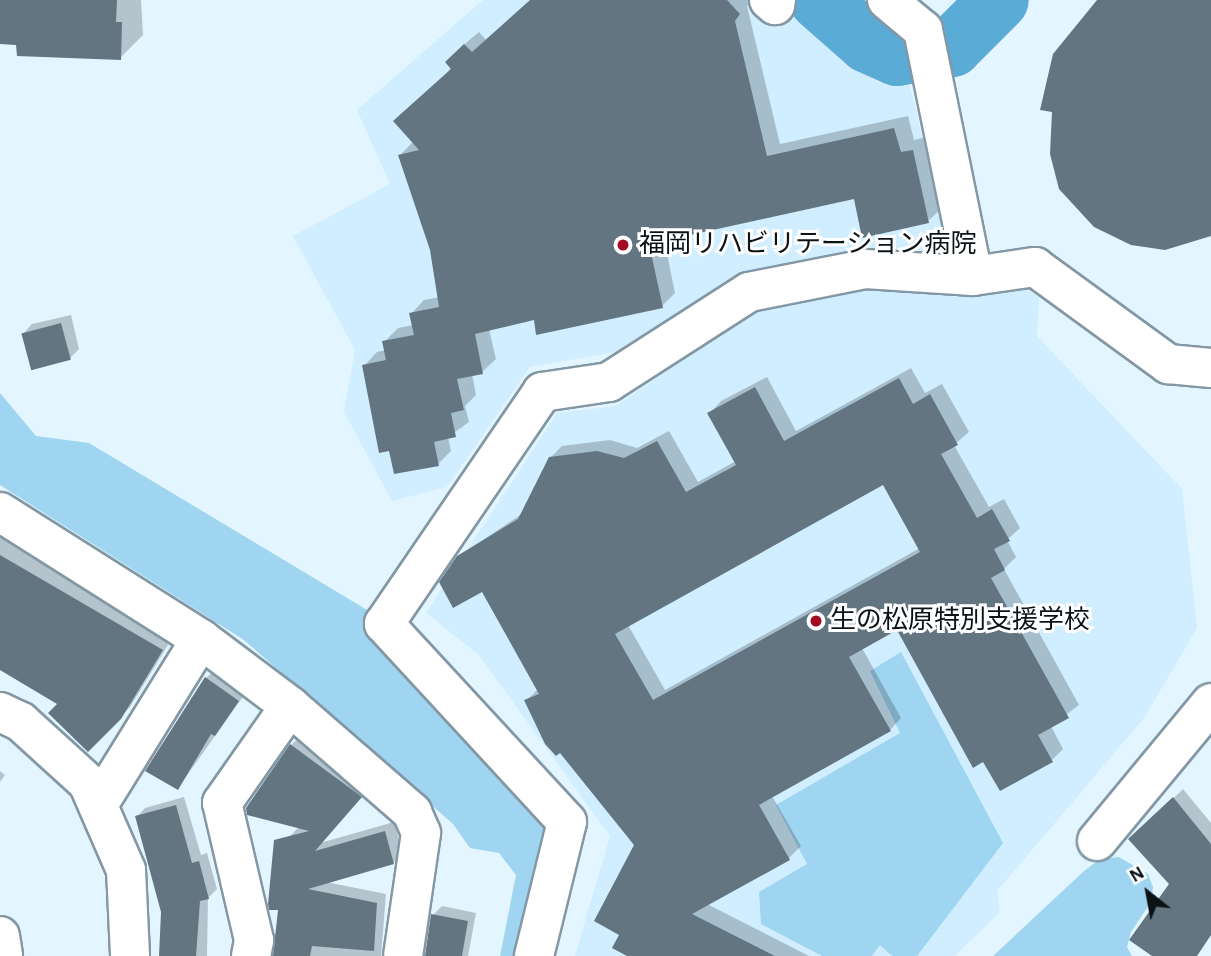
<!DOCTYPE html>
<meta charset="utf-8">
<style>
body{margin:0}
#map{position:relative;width:1211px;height:956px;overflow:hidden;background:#e3f5ff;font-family:"Alegreya Sans","Noto Sans JP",sans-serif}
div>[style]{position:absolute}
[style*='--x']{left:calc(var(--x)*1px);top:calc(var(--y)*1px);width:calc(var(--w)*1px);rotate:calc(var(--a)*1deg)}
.built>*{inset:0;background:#d0eeff}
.green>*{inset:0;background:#a0d5f2}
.shadow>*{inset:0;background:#0003}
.river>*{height:60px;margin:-30px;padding:0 30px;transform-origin:30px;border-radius:30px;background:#5aabd5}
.building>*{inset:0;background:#627581;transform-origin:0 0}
.roads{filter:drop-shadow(2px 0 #8398a4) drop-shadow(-2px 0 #8398a4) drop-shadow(0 2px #8398a4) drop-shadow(0 -2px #8398a4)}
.minor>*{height:38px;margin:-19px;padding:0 19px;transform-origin:19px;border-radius:19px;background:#fff}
.dots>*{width:19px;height:19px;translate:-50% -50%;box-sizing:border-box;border:4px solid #fff;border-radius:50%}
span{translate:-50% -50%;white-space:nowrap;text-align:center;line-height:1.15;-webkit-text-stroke:6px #fff;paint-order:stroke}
.poi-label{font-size:26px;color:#0b1317}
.left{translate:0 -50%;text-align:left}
.north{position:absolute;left:1113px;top:858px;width:70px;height:70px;-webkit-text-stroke:5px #fff;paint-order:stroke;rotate:329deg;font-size:19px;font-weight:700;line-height:28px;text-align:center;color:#0b1317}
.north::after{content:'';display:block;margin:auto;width:24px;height:32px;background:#0b1317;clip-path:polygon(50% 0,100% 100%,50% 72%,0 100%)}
</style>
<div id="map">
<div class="built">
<i style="clip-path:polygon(483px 0,782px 0,860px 64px,907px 74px,952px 261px,846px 254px,632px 349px,530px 367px,447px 487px,392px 501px,344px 412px,355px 350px,293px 236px,390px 184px,357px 110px)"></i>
<i style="clip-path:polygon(875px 288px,956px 297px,1028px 290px,1039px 298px,1037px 336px,1182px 489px,1197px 628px,1144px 718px,997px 891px,1000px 912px,955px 956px,575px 956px,610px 836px,478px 654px,426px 613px,557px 413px,616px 406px,753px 312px)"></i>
</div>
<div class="green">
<i style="clip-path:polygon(0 393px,36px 436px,89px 443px,372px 613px,364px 630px,551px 820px,523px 956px,500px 956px,516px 875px,499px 853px,470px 848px,453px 824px,244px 640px,0 485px)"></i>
<i style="clip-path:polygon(901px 652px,1003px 843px,917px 956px,892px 956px,880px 945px,872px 956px,822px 956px,761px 924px,759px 892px,807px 864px,776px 805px,900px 733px,870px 671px)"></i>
<i style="clip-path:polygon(1119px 857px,1148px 874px,1153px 887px,1151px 902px,1131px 932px,1127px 947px,1132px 956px,993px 956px,1084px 871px,1100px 859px)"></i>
</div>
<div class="shadow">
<i style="clip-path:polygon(0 0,141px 0,143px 35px,120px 58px,0 43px)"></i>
<i style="clip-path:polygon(531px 0,752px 0,747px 6px,780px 144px,908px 116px,914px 140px,926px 137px,942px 208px,928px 221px,855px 197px,664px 239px,675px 293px,662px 306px,535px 318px,489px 329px,496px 359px,482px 372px,472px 374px,476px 395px,465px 406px,469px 422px,448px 437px,451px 451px,438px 464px,390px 449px,364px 366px,377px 352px,386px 350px,384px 342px,398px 328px,413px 325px,411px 314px,424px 300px,440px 297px,432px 250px,400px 155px,414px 141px,460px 48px,479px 32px,486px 40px)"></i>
<i style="clip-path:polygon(71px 315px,79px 349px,70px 358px,23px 334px,32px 324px)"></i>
<i style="clip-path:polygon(evenodd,911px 368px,925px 393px,942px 384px,969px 432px,954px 445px,989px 507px,1004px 499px,1020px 528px,1007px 540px,1016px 557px,1004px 569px,1079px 705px,1051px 726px,1063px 749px,1052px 760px,897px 628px,862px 648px,901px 718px,890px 730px,772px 796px,801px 846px,789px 858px,707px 904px,809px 956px,631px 956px,622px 934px,636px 844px,526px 701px,538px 689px,483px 590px,458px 557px,523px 513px,550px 458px,562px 446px,610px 440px,637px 448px,669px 431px,698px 482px,736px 461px,710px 413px,721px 401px,767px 377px,796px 431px,911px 368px,884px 483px,920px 548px,665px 690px,628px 625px,884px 483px)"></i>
<i style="clip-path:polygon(0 537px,171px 640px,130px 707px,88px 749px,60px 703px,0 668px)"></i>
<i style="clip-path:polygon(216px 669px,247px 691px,178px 788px,206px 678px)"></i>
<i style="clip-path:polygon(301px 736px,370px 787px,320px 843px,394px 822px,403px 853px,394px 862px,326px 882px,386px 894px,381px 956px,273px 956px,288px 838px,299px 827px,291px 745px)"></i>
<i style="clip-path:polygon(0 771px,5px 775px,0 782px)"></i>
<i style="clip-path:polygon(1183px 789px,1211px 823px,1211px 927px,1181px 956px,1159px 956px,1171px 884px,1131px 839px)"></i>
<i style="clip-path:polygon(184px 797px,201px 855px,207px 853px,217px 889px,208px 898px,207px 956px,160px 956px,163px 911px,137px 817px,145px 808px)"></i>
<i style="clip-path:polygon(442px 906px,476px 913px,468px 956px,425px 956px,433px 915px)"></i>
</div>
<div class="river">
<i style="--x:819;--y:0;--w:65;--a:41.3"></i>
<i style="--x:868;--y:43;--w:32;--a:24"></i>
<i style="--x:897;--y:56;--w:56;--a:-9.3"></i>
<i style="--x:952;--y:47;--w:66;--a:-45"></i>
</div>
<div class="building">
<i style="clip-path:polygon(0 0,117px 0,116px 22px,122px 22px,121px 60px,17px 56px,16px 45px,0 44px)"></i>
<i style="clip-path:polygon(530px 0,727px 0,740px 14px,735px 21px,767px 156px,894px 128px,901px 152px,913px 150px,929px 223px,862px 238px,854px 199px,649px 244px,663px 308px,536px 335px,534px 320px,475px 334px,483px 374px,457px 379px,464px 410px,451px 413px,456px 437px,434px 442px,439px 466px,394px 474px,389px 451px,379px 453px,362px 365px,386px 360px,382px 341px,414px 335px,409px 313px,439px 307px,430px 250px,398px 155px,419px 150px,393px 121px,451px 69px,445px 62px,464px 44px,472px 52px)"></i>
<i style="clip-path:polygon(1097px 0,1211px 0,1211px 236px,1165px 250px,1131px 245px,1094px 227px,1059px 189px,1050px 154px,1052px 112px,1040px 110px,1053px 54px)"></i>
<i style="left:61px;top:323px;width:38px;height:41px;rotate:75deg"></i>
<i style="clip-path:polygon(evenodd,899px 378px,913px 404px,930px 394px,958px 445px,941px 454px,977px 518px,992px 509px,1010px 541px,994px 549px,1005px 570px,991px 578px,1069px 718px,1038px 735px,1053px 762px,1000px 791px,983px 762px,973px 768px,897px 630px,849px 657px,891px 731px,759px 805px,790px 860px,692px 914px,775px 956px,627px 956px,612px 948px,619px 935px,594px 921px,634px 845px,560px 753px,556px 756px,545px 744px,524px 700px,539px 694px,482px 592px,453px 608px,439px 582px,457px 556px,518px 519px,549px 457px,597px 451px,624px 458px,657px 441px,686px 492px,736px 465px,707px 413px,755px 387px,784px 441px,899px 378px,883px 485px,920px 552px,653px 700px,615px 634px,883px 485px)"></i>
<i style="clip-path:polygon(0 555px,163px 650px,121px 719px,88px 752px,48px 713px,57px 704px,0 670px)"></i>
<i style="clip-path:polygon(205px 677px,239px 701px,215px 736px,211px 734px,178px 790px,145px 771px)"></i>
<i style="clip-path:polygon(290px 744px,362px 797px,315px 851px,385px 831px,394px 864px,308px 889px,377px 903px,374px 951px,312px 946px,310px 956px,273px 956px,278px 910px,269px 910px,268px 904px,274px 840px,309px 831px,247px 815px,246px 808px)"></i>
<i style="clip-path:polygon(1173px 797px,1211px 844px,1211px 935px,1197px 956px,1152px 956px,1129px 940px,1169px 884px,1128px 839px)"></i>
<i style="clip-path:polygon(176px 805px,192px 863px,199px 861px,209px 899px,200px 901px,196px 956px,159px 956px,161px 912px,135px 816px)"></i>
<i style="clip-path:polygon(431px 914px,468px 921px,462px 956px,425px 956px)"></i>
</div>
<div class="roads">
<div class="minor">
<i style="--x:769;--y:0;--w:8;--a:40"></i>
<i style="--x:775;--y:5;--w:5;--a:-79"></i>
<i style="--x:887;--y:0;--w:47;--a:39.8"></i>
<i style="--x:923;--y:30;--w:251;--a:78.5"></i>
<i style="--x:0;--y:512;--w:238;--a:32.3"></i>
<i style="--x:201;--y:639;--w:111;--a:37"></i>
<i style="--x:290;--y:706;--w:162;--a:41"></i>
<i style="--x:412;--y:812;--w:23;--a:67"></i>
<i style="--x:421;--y:833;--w:124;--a:98.3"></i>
<i style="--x:0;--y:712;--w:23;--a:25"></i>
<i style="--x:21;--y:722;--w:91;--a:42.3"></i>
<i style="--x:88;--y:783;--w:95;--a:66.4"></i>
<i style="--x:126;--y:870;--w:86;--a:87.3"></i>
<i style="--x:98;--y:805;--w:195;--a:-58.2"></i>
<i style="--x:1097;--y:841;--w:179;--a:-50.4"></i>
<i style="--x:0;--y:936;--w:20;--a:81"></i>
<i style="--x:251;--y:956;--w:16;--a:-79"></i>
<i style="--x:254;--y:940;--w:141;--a:-103.1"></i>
<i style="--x:222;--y:803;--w:118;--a:-55"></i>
<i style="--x:534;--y:956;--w:138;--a:-76.2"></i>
<i style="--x:567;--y:822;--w:270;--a:-132.7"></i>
<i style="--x:384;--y:624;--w:281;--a:-55.7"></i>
<i style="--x:542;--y:392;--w:68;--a:-8.5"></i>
<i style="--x:609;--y:382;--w:166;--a:-32.7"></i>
<i style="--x:749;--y:292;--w:118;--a:-11.2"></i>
<i style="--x:865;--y:269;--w:108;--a:3.7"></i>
<i style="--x:973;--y:276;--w:63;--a:-8.3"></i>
<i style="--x:1035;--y:267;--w:165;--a:36.1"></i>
<i style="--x:1168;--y:364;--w:43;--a:5.3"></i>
</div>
</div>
<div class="dots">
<i style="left:623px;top:245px;background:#a40921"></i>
<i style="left:816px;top:621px;background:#a40921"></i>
</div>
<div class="poi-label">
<span class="left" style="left:639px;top:245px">福岡リハビリテーション病院</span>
<span class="left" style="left:830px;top:621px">生の松原特別支援学校</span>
</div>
<div class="north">N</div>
</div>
